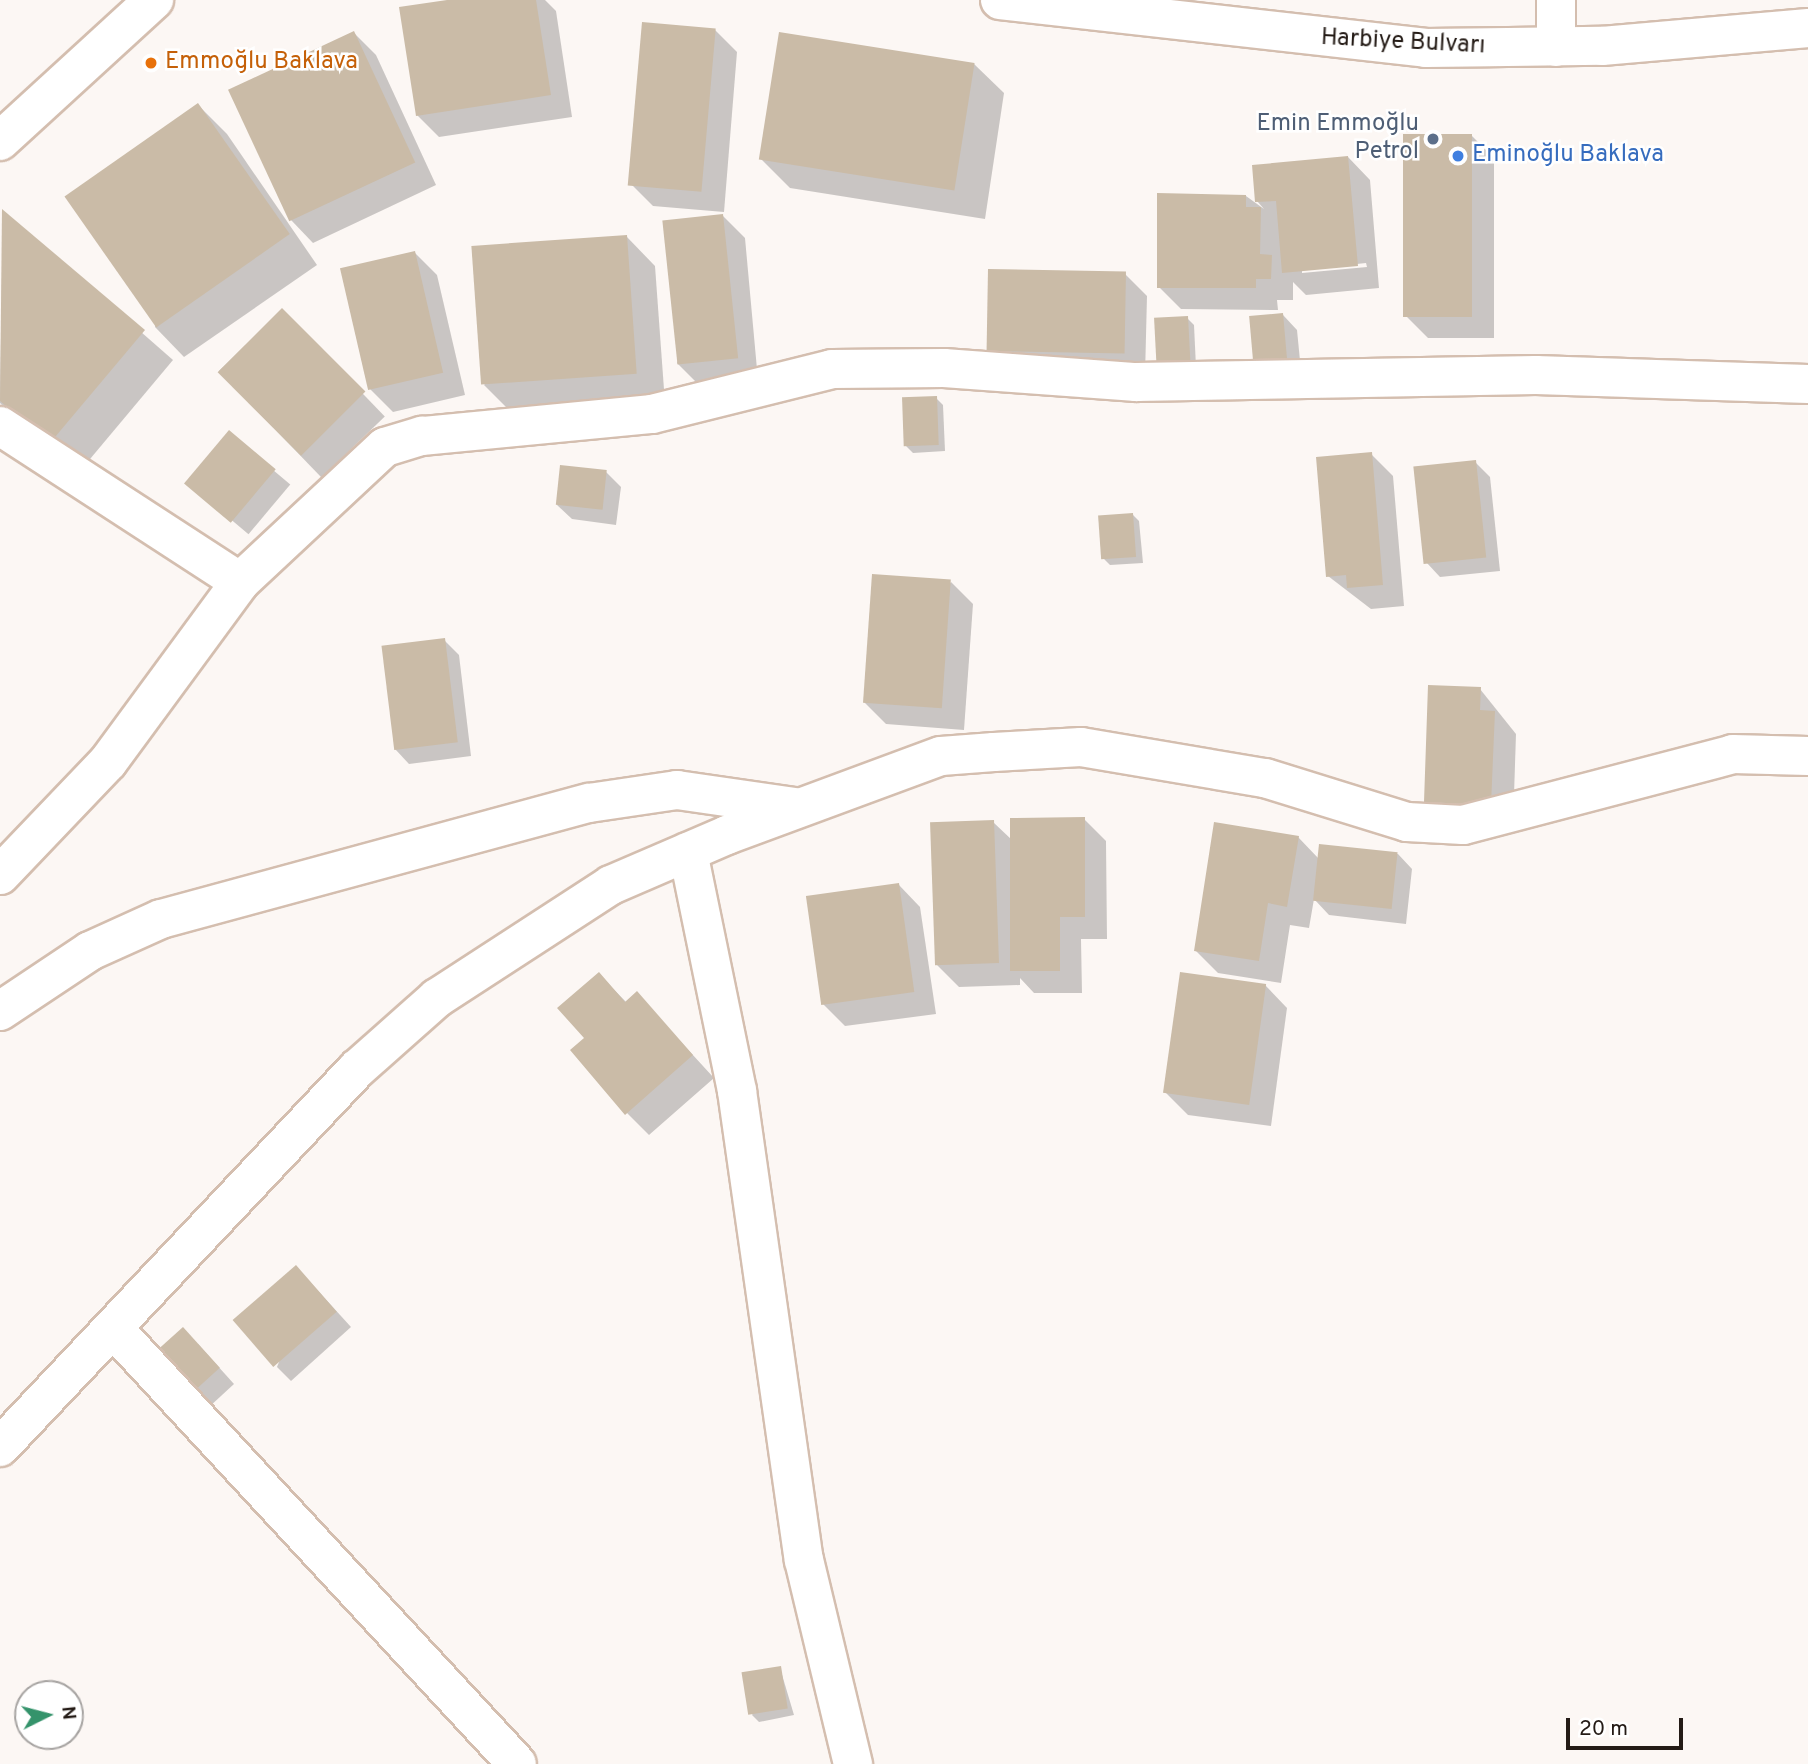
<!DOCTYPE html>
<meta charset="utf-8">
<style>
body{margin:0}
#map{position:relative;width:1808px;height:1764px;overflow:hidden;background:#fcf7f4;font-family:Overpass,sans-serif}
div>[style]{position:absolute}
[style*='--x']{left:calc(var(--x)*1px);top:calc(var(--y)*1px);width:calc(var(--w)*1px);rotate:calc(var(--a)*1deg)}
.shadow>*{inset:0;background:#0003;transform-origin:0 0}
.building>*{inset:0;background:#cabba7;transform-origin:0 0}
.roads{filter:drop-shadow(2px 0 #d4beaf) drop-shadow(-2px 0 #d4beaf) drop-shadow(0 2px #d4beaf) drop-shadow(0 -2px #d4beaf)}
.minor>*{height:38px;margin:-19px;padding:0 19px;transform-origin:19px;border-radius:19px;background:#fff}
.major>*{height:38px;margin:-19px;padding:0 19px;transform-origin:19px;border-radius:19px;background:#fff}
.highway>*{height:38px;margin:-19px;padding:0 19px;transform-origin:19px;border-radius:19px;background:#fff}
.dots>*{width:19px;height:19px;translate:-50% -50%;box-sizing:border-box;border:4px solid #fff;border-radius:50%}
span{translate:-50% -50%;white-space:nowrap;text-align:center;line-height:1.15;-webkit-text-stroke:5px #fff;paint-order:stroke}
.street-label{font-size:24px;color:#241b16}
.food-label{font-size:24px;color:#c56008}
.left{translate:0 -50%;text-align:left}
.service-label{font-size:24px;color:#4e5e75}
.right{translate:-100% -50%;text-align:right}
.shop-label{font-size:24px;color:#366cbe}
.north{position:absolute;left:14px;top:1680px;width:70px;height:70px;box-sizing:border-box;background:#fff;border:2px solid #a7a4a2;border-radius:50%;rotate:84deg;font-size:19px;font-weight:700;line-height:28px;text-align:center;color:#241b16}
.north::after{content:'';display:block;margin:auto;width:24px;height:32px;background:#34936b;clip-path:polygon(50% 0,100% 100%,50% 72%,0 100%)}
.scale{position:absolute;left:1566px;top:1718px;width:117px;height:32px;box-sizing:border-box;border:4px solid #241b16;border-top:0;padding-left:9px;font-size:21px;line-height:24px;white-space:nowrap;color:#241b16;-webkit-text-stroke:5px #fff;paint-order:stroke}
</style>
<div id="map">
<div class="shadow">
<i style="clip-path:polygon(458px 0,545px 0,556px 11px,572px 117px,439px 137px,417px 115px)"></i>
<i style="clip-path:polygon(715px 30px,737px 52px,724px 212px,653px 206px,631px 184px)"></i>
<i style="clip-path:polygon(354px 33px,376px 55px,436px 185px,313px 243px,291px 220px,230px 91px)"></i>
<i style="clip-path:polygon(974px 64px,1004px 93px,985px 219px,790px 188px,761px 159px)"></i>
<i style="clip-path:polygon(198px 105px,227px 134px,317px 265px,184px 357px,155px 327px)"></i>
<i style="clip-path:polygon(1472px 136px,1494px 158px,1494px 338px,1428px 338px,1406px 316px)"></i>
<i style="clip-path:polygon(evenodd,1348px 157px,1370px 180px,1379px 288px,1306px 295px,1293px 282px,1293px 300px,1277px 300px,1278px 310px,1181px 309px,1159px 287px,1246px 196px,1264px 209px,1257px 201px,1348px 157px,1366px 263px,1367px 267px,1302px 273px,1302px 270px,1366px 263px)"></i>
<i style="clip-path:polygon(3px 211px,173px 360px,80px 471px,0 403px)"></i>
<i style="clip-path:polygon(723px 216px,745px 238px,758px 380px,699px 385px,677px 363px)"></i>
<i style="clip-path:polygon(626px 236px,655px 266px,665px 403px,513px 414px,484px 385px)"></i>
<i style="clip-path:polygon(415px 253px,437px 275px,465px 395px,393px 412px,370px 389px)"></i>
<i style="clip-path:polygon(1125px 274px,1147px 296px,1145px 376px,1010px 373px,988px 350px)"></i>
<i style="left:282px;top:310px;width:148px;height:88px;rotate:46deg"></i>
<i style="clip-path:polygon(1283px 315px,1297px 330px,1302px 381px,1271px 384px)"></i>
<i style="clip-path:polygon(1187px 318px,1194px 325px,1196px 367px,1165px 369px,1158px 362px)"></i>
<i style="clip-path:polygon(936px 398px,943px 405px,945px 451px,913px 453px,906px 446px)"></i>
<i style="left:229px;top:433px;width:80px;height:65px;rotate:40deg"></i>
<i style="clip-path:polygon(1371px 454px,1393px 476px,1404px 606px,1371px 609px,1328px 576px)"></i>
<i style="clip-path:polygon(1475px 462px,1490px 477px,1500px 571px,1440px 577px,1426px 562px)"></i>
<i style="clip-path:polygon(606px 472px,621px 487px,616px 525px,572px 519px,557px 505px)"></i>
<i style="clip-path:polygon(1132px 514px,1139px 521px,1143px 563px,1110px 565px,1103px 558px)"></i>
<i style="clip-path:polygon(951px 582px,973px 604px,964px 730px,886px 724px,864px 702px)"></i>
<i style="clip-path:polygon(444px 640px,459px 655px,471px 756px,409px 764px,395px 749px)"></i>
<i style="clip-path:polygon(1480px 689px,1516px 734px,1513px 826px,1448px 824px,1426px 802px)"></i>
<i style="clip-path:polygon(1084px 819px,1106px 841px,1107px 939px,1081px 939px,1082px 993px,1034px 993px,1020px 978px,1020px 985px,959px 987px,937px 965px,993px 822px,1012px 840px)"></i>
<i style="clip-path:polygon(1298px 837px,1319px 859px,1398px 854px,1412px 869px,1406px 924px,1329px 915px,1314px 899px,1309px 928px,1290px 925px,1281px 983px,1218px 973px,1196px 951px)"></i>
<i style="clip-path:polygon(898px 884px,920px 907px,936px 1014px,845px 1026px,823px 1004px)"></i>
<i style="clip-path:polygon(599px 974px,627px 1003px,637px 994px,714px 1078px,649px 1135px,627px 1113px)"></i>
<i style="clip-path:polygon(1265px 985px,1287px 1008px,1271px 1126px,1188px 1115px,1166px 1093px)"></i>
<i style="clip-path:polygon(310px 1282px,351px 1327px,291px 1381px,277px 1367px)"></i>
<i style="clip-path:polygon(198px 1344px,234px 1384px,208px 1408px,193px 1394px)"></i>
<i style="clip-path:polygon(780px 1668px,794px 1715px,759px 1722px,752px 1715px)"></i>
</div>
<div class="building">
<i style="clip-path:polygon(447px 0,536px 0,551px 95px,416px 116px,399px 7px)"></i>
<i style="left:642px;top:22px;width:74px;height:164px;rotate:5deg"></i>
<i style="left:354px;top:31px;width:145px;height:139px;rotate:65deg"></i>
<i style="left:779px;top:32px;width:198px;height:129px;rotate:9deg"></i>
<i style="left:198px;top:103px;width:160px;height:163px;rotate:55deg"></i>
<i style="left:1403px;top:134px;width:69px;height:183px"></i>
<i style="clip-path:polygon(1348px 156px,1358px 266px,1282px 273px,1276px 201px,1255px 202px,1252px 165px)"></i>
<i style="clip-path:polygon(1157px 193px,1246px 195px,1246px 207px,1261px 207px,1260px 254px,1272px 255px,1271px 279px,1256px 279px,1256px 288px,1157px 288px)"></i>
<i style="clip-path:polygon(2px 209px,145px 330px,50px 443px,0 401px)"></i>
<i style="left:723px;top:214px;width:145px;height:61px;rotate:84deg"></i>
<i style="left:627px;top:235px;width:139px;height:156px;rotate:86deg"></i>
<i style="left:415px;top:251px;width:125px;height:77px;rotate:77deg"></i>
<i style="left:988px;top:269px;width:138px;height:82px;rotate:1deg"></i>
<i style="left:282px;top:308px;width:118px;height:91px;rotate:45deg"></i>
<i style="left:1283px;top:313px;width:54px;height:34px;rotate:85deg"></i>
<i style="left:1188px;top:316px;width:45px;height:34px;rotate:87deg"></i>
<i style="left:937px;top:396px;width:49px;height:35px;rotate:88deg"></i>
<i style="left:229px;top:430px;width:61px;height:70px;rotate:40deg"></i>
<i style="clip-path:polygon(1372px 452px,1383px 585px,1347px 588px,1346px 575px,1326px 577px,1316px 457px)"></i>
<i style="left:1476px;top:460px;width:98px;height:63px;rotate:84deg"></i>
<i style="left:560px;top:465px;width:47px;height:40px;rotate:6deg"></i>
<i style="left:1133px;top:513px;width:44px;height:35px;rotate:86deg"></i>
<i style="left:872px;top:574px;width:79px;height:129px;rotate:4deg"></i>
<i style="left:445px;top:638px;width:105px;height:64px;rotate:83deg"></i>
<i style="clip-path:polygon(1428px 685px,1481px 687px,1480px 710px,1495px 711px,1491px 805px,1424px 802px)"></i>
<i style="clip-path:polygon(1085px 817px,1085px 917px,1060px 917px,1060px 971px,1010px 971px,1010px 818px)"></i>
<i style="left:994px;top:820px;width:143px;height:64px;rotate:88deg"></i>
<i style="clip-path:polygon(1214px 822px,1299px 836px,1287px 907px,1268px 903px,1259px 961px,1194px 951px)"></i>
<i style="left:1319px;top:844px;width:79px;height:57px;rotate:6deg"></i>
<i style="left:899px;top:883px;width:110px;height:94px;rotate:82deg"></i>
<i style="clip-path:polygon(599px 972px,625px 1002px,637px 991px,693px 1055px,625px 1115px,570px 1050px,584px 1038px,557px 1008px)"></i>
<i style="left:1180px;top:972px;width:87px;height:122px;rotate:8deg"></i>
<i style="left:296px;top:1265px;width:62px;height:84px;rotate:49deg"></i>
<i style="left:183px;top:1327px;width:55px;height:40px;rotate:48deg"></i>
<i style="left:781px;top:1666px;width:43px;height:40px;rotate:81deg"></i>
</div>
<div class="roads">
<div class="minor">
<i style="--x:0;--y:426;--w:286;--a:33"></i>
<i style="--x:688;--y:852;--w:244;--a:78.4"></i>
<i style="--x:737;--y:1091;--w:474;--a:81.9"></i>
<i style="--x:804;--y:1560;--w:210;--a:76.5"></i>
<i style="--x:0;--y:875;--w:156;--a:-46.3"></i>
<i style="--x:108;--y:762;--w:223;--a:-53.7"></i>
<i style="--x:240;--y:582;--w:198;--a:-43"></i>
<i style="--x:385;--y:447;--w:39;--a:-17"></i>
<i style="--x:422;--y:436;--w:231;--a:-5.5"></i>
<i style="--x:652;--y:414;--w:186;--a:-14"></i>
<i style="--x:832;--y:369;--w:112;--a:-0.5"></i>
<i style="--x:944;--y:368;--w:193;--a:4.2"></i>
<i style="--x:1136;--y:382;--w:400;--a:-1"></i>
<i style="--x:1536;--y:375;--w:272;--a:1.9"></i>
<i style="--x:0;--y:1011;--w:108;--a:-33.7"></i>
<i style="--x:90;--y:951;--w:78;--a:-24.3"></i>
<i style="--x:161;--y:919;--w:443;--a:-15.2"></i>
<i style="--x:589;--y:803;--w:89;--a:-8.4"></i>
<i style="--x:677;--y:790;--w:119;--a:8.2"></i>
<i style="--x:113;--y:1328;--w:594;--a:47.18"></i>
<i style="--x:0;--y:1447;--w:520;--a:-46.64"></i>
<i style="--x:357;--y:1069;--w:107;--a:-41.6"></i>
<i style="--x:437;--y:998;--w:207;--a:-33"></i>
<i style="--x:611;--y:885;--w:126;--a:-23.3"></i>
<i style="--x:727;--y:835;--w:228;--a:-20.3"></i>
<i style="--x:941;--y:756;--w:53;--a:-4.3"></i>
<i style="--x:994;--y:752;--w:87;--a:-3.3"></i>
<i style="--x:1081;--y:747;--w:187;--a:9.6"></i>
<i style="--x:1265;--y:778;--w:149;--a:17.2"></i>
<i style="--x:1407;--y:822;--w:56;--a:3.1"></i>
<i style="--x:1463;--y:825;--w:279;--a:-14.7"></i>
<i style="--x:1733;--y:754;--w:75;--a:1.5"></i>
</div>
<div class="major">
<i style="--x:1000;--y:0;--w:429;--a:6.4"></i>
<i style="--x:1426;--y:48;--w:176;--a:-0.7"></i>
<i style="--x:1602;--y:46;--w:207;--a:-5"></i>
<i style="--x:1556;--y:47;--w:47;--a:-90"></i>
</div>
<div class="highway">
<i style="--x:0;--y:141;--w:209;--a:-42.5"></i>
</div>
</div>
<div class="dots">
<i style="left:151px;top:63px;background:#e8710a"></i>
<i style="left:1433px;top:139px;background:#5c6f8a"></i>
<i style="left:1458px;top:156px;background:#3f7fe0"></i>
</div>
<div class="street-label">
<span style="left:1403px;top:43px;rotate:3deg">Harbiye Bulvarı</span>
</div>
<div class="food-label">
<span class="left" style="left:165px;top:63px">Emmoğlu Baklava</span>
</div>
<div class="service-label">
<span class="right" style="left:1419px;top:139px">Emin Emmoğlu<br>Petrol</span>
</div>
<div class="shop-label">
<span class="left" style="left:1472px;top:156px">Eminoğlu Baklava</span>
</div>
<div class="north">N</div>
<div class="scale">20 m</div>
</div>
